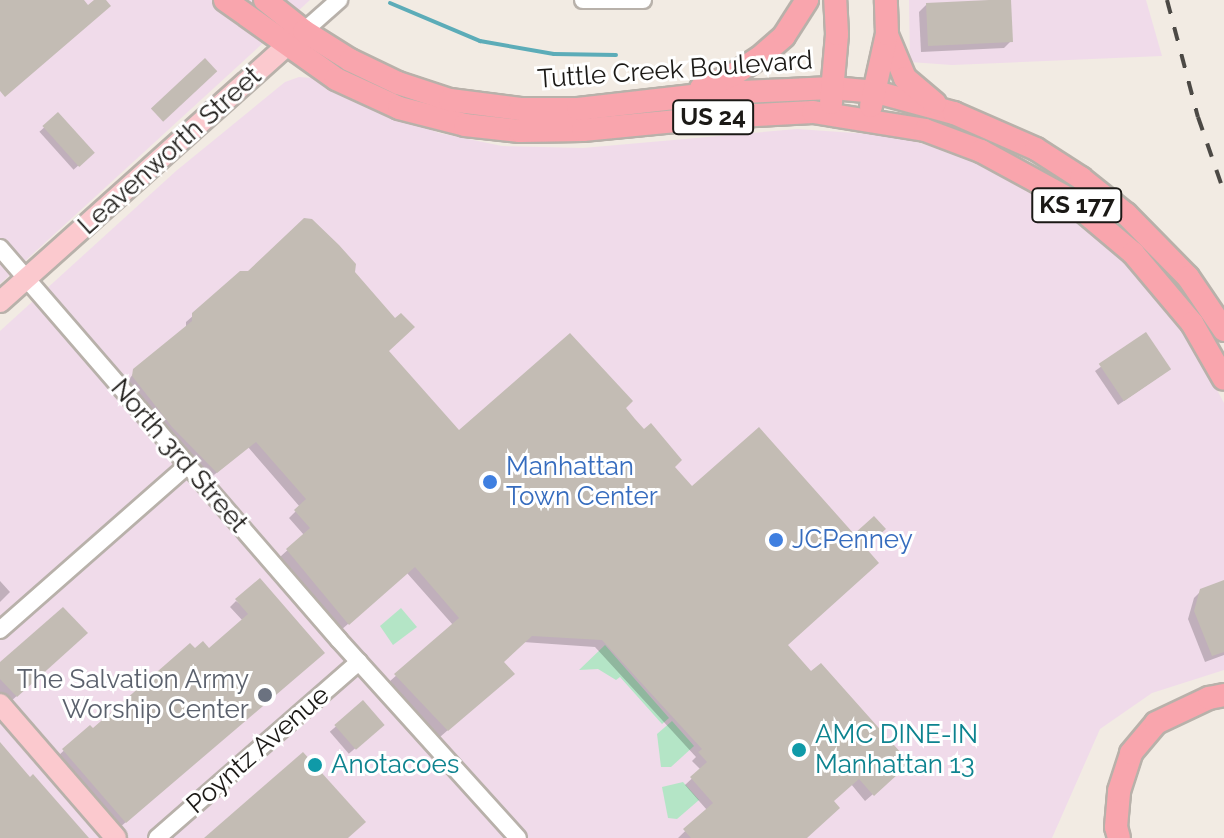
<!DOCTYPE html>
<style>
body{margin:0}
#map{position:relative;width:1224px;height:838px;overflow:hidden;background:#f2ebe3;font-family:Raleway,sans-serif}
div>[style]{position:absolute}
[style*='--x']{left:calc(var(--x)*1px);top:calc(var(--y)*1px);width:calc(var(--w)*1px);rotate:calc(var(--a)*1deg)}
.commercial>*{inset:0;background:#f0dbea}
.green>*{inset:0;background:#b4e5c6}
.shadow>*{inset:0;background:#0003;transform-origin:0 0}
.stream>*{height:4px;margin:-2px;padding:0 2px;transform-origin:2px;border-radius:2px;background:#5cacb8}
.building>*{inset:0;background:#c3bcb4;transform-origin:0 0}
.roads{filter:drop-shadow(2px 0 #b8b1aa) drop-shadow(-2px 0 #b8b1aa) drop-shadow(0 2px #b8b1aa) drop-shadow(0 -2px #b8b1aa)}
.minor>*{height:16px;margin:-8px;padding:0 8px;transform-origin:8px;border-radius:8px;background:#fff}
.major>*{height:20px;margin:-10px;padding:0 10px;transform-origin:10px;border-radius:10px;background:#fbc9ce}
.highway>*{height:22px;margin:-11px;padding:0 11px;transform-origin:11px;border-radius:11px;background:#f9a5ad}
.rail>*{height:4px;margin-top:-2px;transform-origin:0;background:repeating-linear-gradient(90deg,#4c4945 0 14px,transparent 0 28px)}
.dots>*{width:22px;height:22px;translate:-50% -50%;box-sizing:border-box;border:4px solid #fff;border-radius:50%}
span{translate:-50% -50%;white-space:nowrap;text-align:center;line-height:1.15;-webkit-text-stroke:6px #fff;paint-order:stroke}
.shield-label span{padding:2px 6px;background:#fff;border:2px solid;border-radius:6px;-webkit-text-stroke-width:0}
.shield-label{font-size:24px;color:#1b1916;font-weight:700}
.street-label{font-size:26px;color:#1b1916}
.shop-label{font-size:26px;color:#366cbe}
.left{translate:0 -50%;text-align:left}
.worship-label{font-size:26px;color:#5b616d}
.right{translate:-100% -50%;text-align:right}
.culture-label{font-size:26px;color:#0d838f}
</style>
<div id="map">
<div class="commercial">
<i style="clip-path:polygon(0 0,310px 0,0 284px)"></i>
<i style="clip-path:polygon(909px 0,1146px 0,1162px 56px,952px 65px,910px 62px)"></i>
<i style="clip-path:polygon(299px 77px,312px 78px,356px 100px,439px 133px,502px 146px,583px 148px,797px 129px,898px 136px,976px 161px,1060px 206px,1121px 256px,1161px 298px,1190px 339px,1224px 403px,1224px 670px,1152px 693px,1100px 729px,1052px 838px,0 838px,0 331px,176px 171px,285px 82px)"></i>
</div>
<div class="green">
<i style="clip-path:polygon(401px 608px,417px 627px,393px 645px,380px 626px)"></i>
<i style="clip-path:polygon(605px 645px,669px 718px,662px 724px,620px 677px,616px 680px,598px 669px,579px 670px)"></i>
<i style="clip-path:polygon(672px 721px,694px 746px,671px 767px,661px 767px,657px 734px)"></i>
<i style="clip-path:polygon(683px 782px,699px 800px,677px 819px,668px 818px,662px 787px)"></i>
</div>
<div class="shadow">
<i style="clip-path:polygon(926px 5px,1011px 41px,1004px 48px,921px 52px,919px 12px)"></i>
<i style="left:58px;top:115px;width:51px;height:25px;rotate:48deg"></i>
<i style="clip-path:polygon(353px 272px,386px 351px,459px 433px,623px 408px,692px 489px,862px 547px,786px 646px,901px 770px,865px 801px,851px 784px,831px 801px,805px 838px,678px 838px,707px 810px,685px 785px,701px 770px,692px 761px,696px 757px,595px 647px,523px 642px,502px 662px,505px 680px,440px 737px,389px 682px,453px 625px,407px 573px,341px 630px,280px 557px,304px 535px,289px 518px,300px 507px,248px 447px,209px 479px,126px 384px,135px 371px,186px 329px,186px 322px,194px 315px)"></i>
<i style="clip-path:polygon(1145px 335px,1163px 374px,1118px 405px,1095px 371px)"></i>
<i style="clip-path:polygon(0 581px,10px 592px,0 602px)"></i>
<i style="clip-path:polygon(1224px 582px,1224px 655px,1205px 662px,1188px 619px,1194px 598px,1201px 591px)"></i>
<i style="clip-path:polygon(236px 601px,316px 659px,119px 828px,57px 757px,89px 727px,93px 731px,195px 651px,209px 651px,243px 621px,230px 607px)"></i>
<i style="clip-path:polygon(78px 640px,9px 703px,0 693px,0 665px)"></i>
<i style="left:363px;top:703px;width:29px;height:44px;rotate:49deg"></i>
</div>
<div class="stream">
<i style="--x:390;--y:3;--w:98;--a:22.9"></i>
<i style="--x:480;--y:41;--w:75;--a:10"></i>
<i style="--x:554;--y:54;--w:62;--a:0.9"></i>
</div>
<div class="building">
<i style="clip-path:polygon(0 0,84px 0,88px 5px,94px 0,106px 0,111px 6px,5px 97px,0 91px)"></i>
<i style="clip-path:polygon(989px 0,1011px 0,1013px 42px,928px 46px,926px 3px)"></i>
<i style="left:205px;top:58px;width:18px;height:74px;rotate:47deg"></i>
<i style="left:58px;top:112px;width:55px;height:21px;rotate:48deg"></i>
<i style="clip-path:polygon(304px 218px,312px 219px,339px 245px,356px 264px,355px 272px,395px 318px,401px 313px,415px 327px,389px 351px,459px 430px,570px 333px,633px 401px,626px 408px,635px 419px,644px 429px,651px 423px,682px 460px,675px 467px,692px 486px,759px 427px,854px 534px,874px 516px,886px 529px,865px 547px,879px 563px,788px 645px,811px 671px,821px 663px,910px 763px,874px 796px,859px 779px,834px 801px,840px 808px,807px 838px,691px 838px,683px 829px,713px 803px,690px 777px,707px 762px,698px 752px,702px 749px,602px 640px,532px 636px,504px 662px,515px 674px,448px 731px,394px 674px,459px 618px,415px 567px,349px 625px,286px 549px,310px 528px,294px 510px,306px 499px,256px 442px,217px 473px,172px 427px,132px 376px,133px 369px,192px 321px,192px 313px,240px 271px,248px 271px)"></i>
<i style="left:1146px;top:332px;width:45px;height:57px;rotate:56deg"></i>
<i style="clip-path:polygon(260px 578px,325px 653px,126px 823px,62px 749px,90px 725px,93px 728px,190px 643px,195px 648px,203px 641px,209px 648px,248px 614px,235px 599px)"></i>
<i style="clip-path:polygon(1224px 580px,1224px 652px,1212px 656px,1194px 611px,1200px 589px)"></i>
<i style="clip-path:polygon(63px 607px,88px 633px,17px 697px,0 679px,0 662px)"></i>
<i style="left:363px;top:700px;width:33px;height:38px;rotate:49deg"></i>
<i style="clip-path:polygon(0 742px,30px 777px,33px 774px,89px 838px,0 838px)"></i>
<i style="clip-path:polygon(303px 752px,366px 822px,348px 838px,204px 838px)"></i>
</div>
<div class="roads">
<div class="minor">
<i style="--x:583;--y:0;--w:60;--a:0"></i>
<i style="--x:304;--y:31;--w:47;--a:-41.5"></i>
<i style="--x:0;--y:248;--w:518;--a:49.15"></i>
<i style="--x:339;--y:640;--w:267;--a:47.9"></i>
<i style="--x:0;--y:630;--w:250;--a:-41.3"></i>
<i style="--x:157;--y:838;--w:268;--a:-41.1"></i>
</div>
<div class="major">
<i style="--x:0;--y:302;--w:399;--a:-41.8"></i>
<i style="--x:0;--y:704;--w:177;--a:49.1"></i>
</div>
<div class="highway">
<i style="--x:225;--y:0;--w:136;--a:35.4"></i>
<i style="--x:336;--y:79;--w:69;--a:24.7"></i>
<i style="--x:399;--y:108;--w:68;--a:14.4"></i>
<i style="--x:465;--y:125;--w:55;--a:6.2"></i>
<i style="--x:520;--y:131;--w:63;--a:-0.9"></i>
<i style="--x:583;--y:130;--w:137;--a:-5.5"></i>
<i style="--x:719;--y:117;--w:94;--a:-3"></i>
<i style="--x:813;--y:112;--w:113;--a:9.1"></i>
<i style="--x:925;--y:130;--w:60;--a:20.6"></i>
<i style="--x:981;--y:151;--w:100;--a:28.6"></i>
<i style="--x:1069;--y:199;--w:84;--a:40.2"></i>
<i style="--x:1133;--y:253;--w:92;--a:49.9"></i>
<i style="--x:1192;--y:323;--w:64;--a:60.3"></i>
<i style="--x:265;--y:0;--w:50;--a:38.5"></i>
<i style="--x:304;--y:31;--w:54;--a:32.2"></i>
<i style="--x:350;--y:60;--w:53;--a:25.6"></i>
<i style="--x:398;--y:83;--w:55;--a:18.1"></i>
<i style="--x:450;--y:100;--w:71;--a:7.3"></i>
<i style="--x:520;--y:109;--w:58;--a:0"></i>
<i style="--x:578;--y:109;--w:141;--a:-6.5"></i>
<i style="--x:718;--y:93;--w:115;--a:-2.5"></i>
<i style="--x:833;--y:88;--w:43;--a:5.3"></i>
<i style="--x:876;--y:92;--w:81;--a:15.1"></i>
<i style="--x:954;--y:113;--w:90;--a:23.7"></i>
<i style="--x:1036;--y:149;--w:54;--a:32.8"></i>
<i style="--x:1081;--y:178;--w:58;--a:38.7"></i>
<i style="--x:1126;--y:214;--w:88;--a:45.5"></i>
<i style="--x:1188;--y:277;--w:64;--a:55.8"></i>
<i style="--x:887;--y:35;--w:47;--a:67.3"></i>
<i style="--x:905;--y:78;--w:39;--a:40"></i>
<i style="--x:701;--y:88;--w:32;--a:-22"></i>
<i style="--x:731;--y:76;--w:33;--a:-33"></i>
<i style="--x:759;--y:58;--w:33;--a:-41"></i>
<i style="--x:784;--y:36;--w:43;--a:-57.4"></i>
<i style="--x:831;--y:103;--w:69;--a:-85"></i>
<i style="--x:837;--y:34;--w:34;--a:-93"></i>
<i style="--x:871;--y:106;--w:74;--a:-77.5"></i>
<i style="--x:887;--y:34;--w:34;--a:-92"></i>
<i style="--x:1119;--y:838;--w:11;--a:-105"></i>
<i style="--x:1116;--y:827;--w:36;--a:-85"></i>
<i style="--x:1119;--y:791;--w:40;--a:-72"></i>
<i style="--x:1131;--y:753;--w:39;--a:-50"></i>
<i style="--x:1156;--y:723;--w:59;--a:-25.3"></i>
<i style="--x:1209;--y:698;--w:15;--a:-11"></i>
</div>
</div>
<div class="rail">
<i style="--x:1167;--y:0;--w:121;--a:75.2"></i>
<i style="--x:1198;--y:117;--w:79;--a:70.9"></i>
</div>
<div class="dots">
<i style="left:490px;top:482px;background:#3f7fe0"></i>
<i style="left:776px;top:540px;background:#3f7fe0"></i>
<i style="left:265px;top:695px;background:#6b7280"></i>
<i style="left:799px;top:750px;background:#0f9aa8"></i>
<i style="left:315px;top:765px;background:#0f9aa8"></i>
</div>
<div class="shield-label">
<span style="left:713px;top:117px">US 24</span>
<span style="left:1077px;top:205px">KS 177</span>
</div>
<div class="street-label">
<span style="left:675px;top:70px;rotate:-4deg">Tuttle Creek Boulevard</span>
<span style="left:170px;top:151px;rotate:-42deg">Leavenworth Street</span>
<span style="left:179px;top:456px;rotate:49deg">North 3rd Street</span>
<span style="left:258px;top:750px;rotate:-41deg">Poyntz Avenue</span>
</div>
<div class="shop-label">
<span class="left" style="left:506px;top:482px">Manhattan<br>Town Center</span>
<span class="left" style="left:792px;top:540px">JCPenney</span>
</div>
<div class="worship-label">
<span class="right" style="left:249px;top:695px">The Salvation Army<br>Worship Center</span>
</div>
<div class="culture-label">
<span class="left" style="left:815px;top:750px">AMC DINE-IN<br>Manhattan 13</span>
<span class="left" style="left:331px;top:765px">Anotacoes</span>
</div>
</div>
